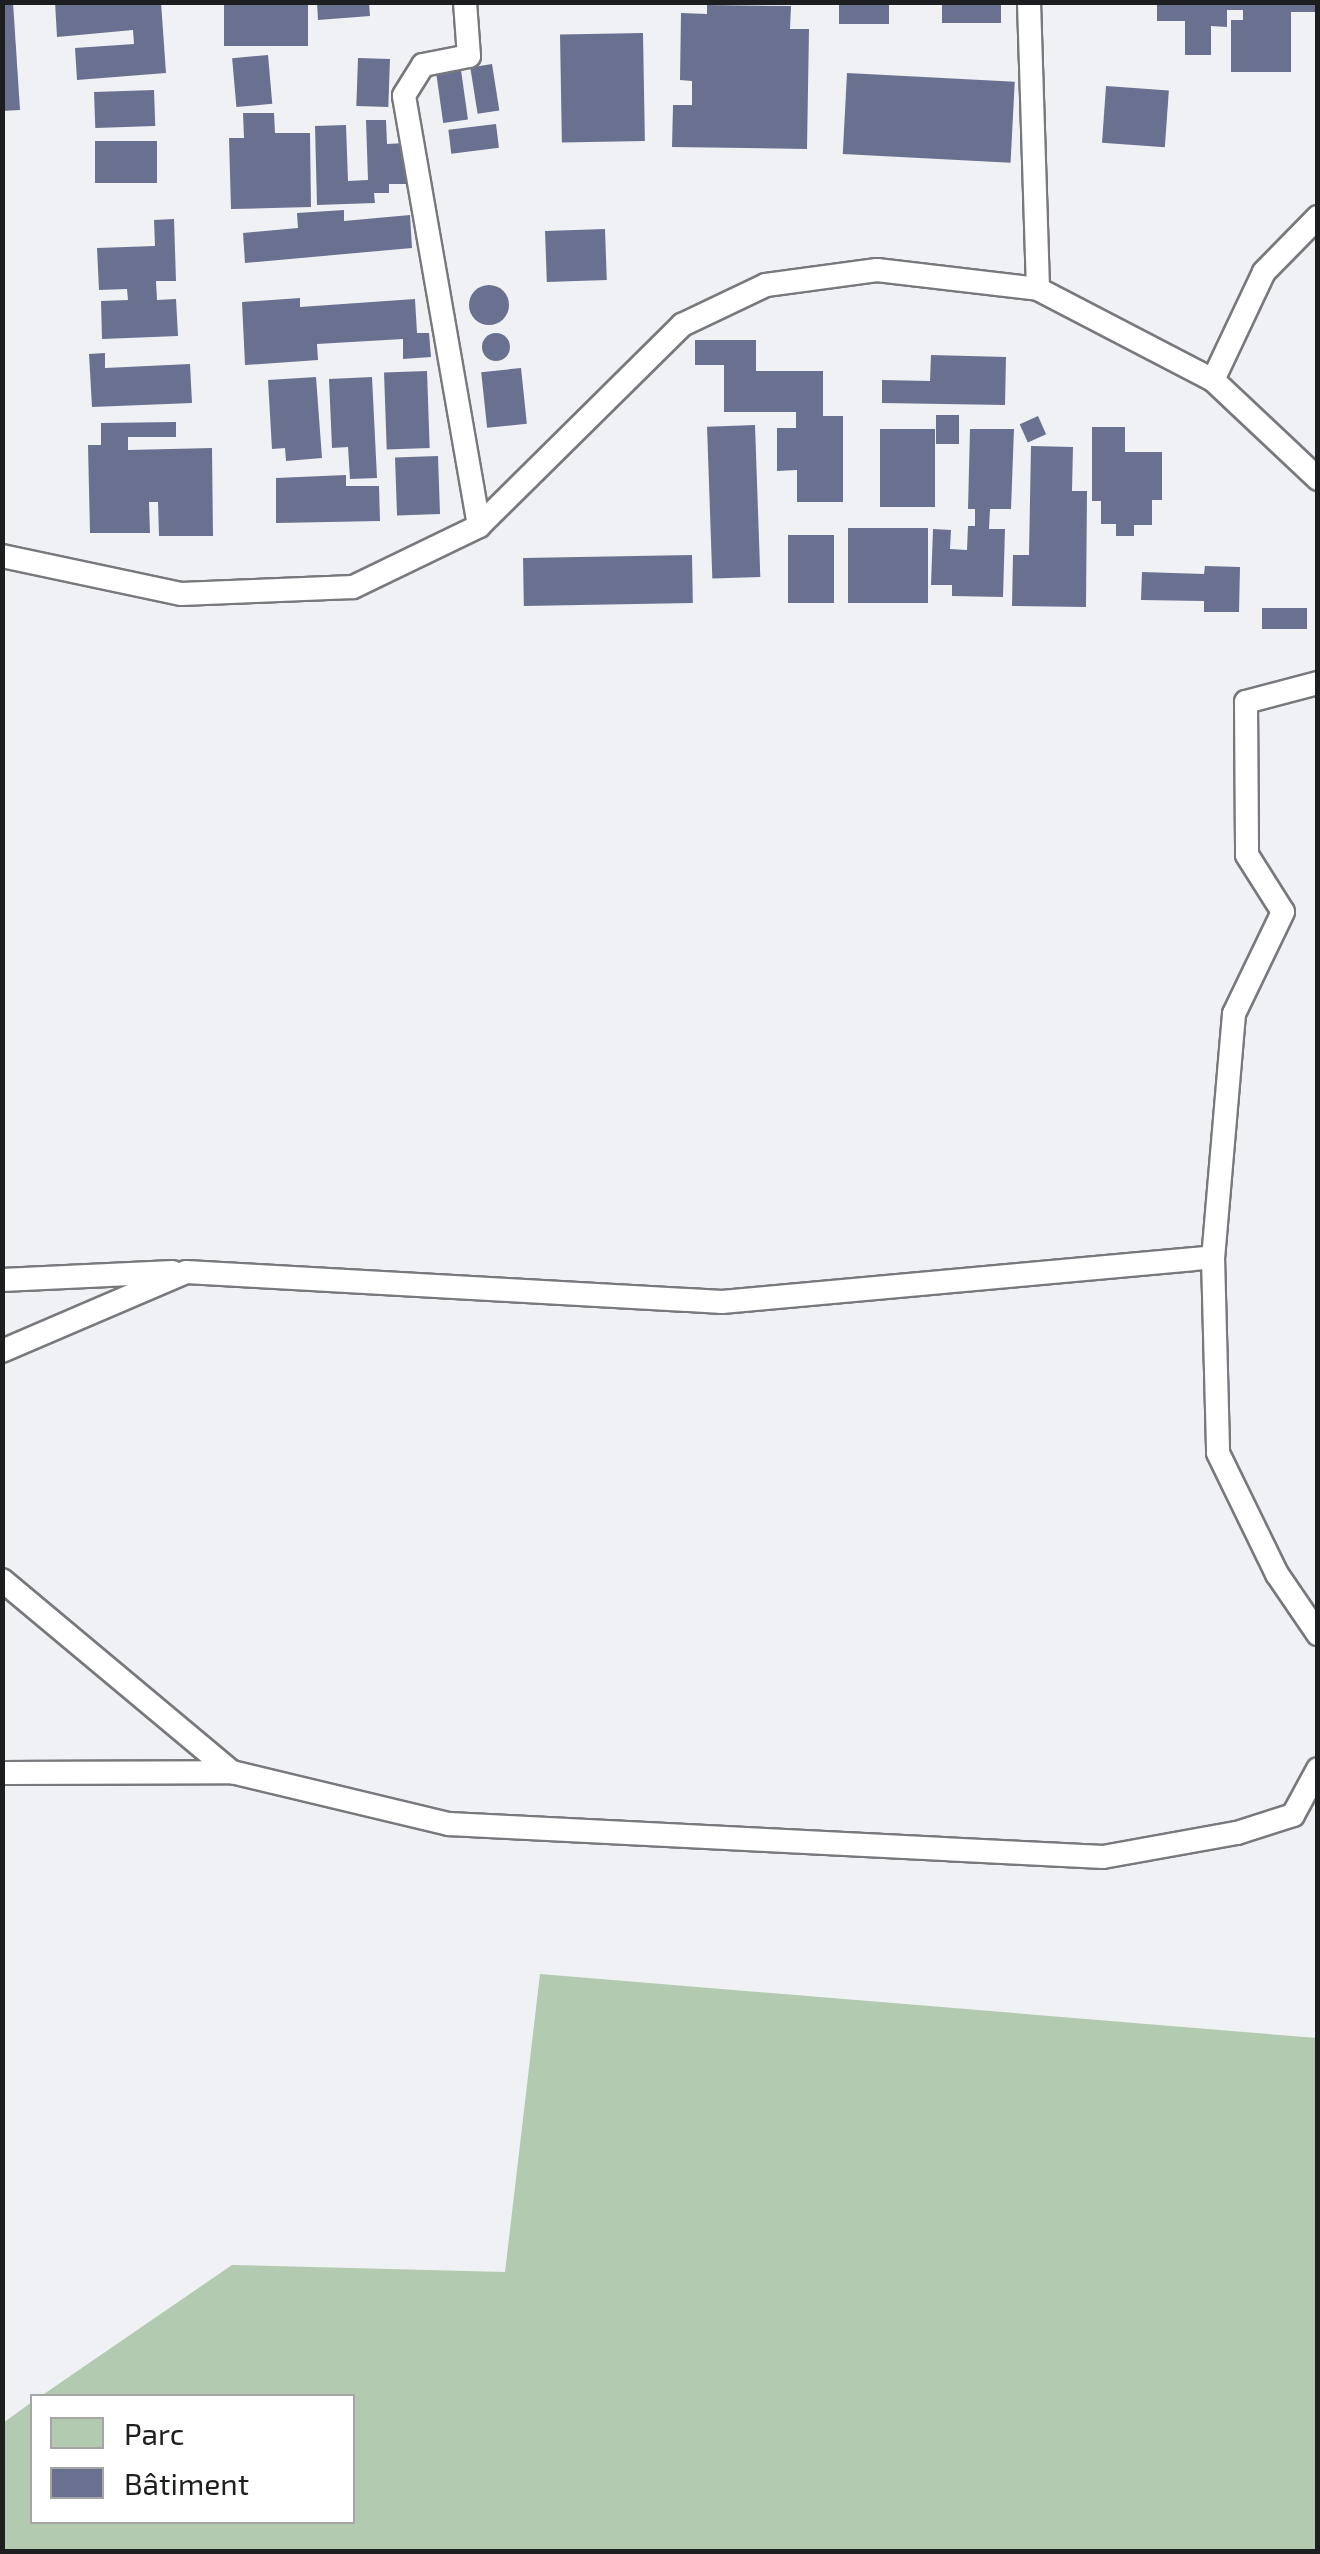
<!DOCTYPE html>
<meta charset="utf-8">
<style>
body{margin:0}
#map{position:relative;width:1320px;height:2554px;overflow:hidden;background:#f0f1f4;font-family:"Exo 2",sans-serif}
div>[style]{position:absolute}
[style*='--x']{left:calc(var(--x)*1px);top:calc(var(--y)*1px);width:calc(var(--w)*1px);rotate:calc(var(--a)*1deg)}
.green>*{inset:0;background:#b2cbb0}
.building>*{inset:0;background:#6a7190;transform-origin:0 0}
.round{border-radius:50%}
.roads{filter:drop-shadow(2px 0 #78797c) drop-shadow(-2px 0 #78797c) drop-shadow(0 2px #78797c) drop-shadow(0 -2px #78797c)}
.service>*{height:22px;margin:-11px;padding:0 11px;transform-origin:11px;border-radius:11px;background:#fff}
span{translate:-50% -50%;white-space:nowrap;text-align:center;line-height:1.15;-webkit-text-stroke:8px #fff;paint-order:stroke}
.frame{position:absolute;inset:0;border:5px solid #1d1e1f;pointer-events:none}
.legend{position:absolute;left:30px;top:2394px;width:325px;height:130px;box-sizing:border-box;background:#fff;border:2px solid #a5a5a5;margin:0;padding:12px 18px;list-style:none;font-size:30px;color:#1d1e1f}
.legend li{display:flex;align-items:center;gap:20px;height:50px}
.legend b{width:50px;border:2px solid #a5a5a5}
</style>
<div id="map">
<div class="green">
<i style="clip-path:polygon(540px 1974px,1317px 2038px,1317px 2551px,3px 2551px,3px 2423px,32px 2402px,32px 2522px,352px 2522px,352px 2396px,41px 2396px,232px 2265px,505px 2272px)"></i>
</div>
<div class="building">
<i style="clip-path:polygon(2px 2px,13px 2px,20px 110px,2px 111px)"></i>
<i style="clip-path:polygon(55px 2px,161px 2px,166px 73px,77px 80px,75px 48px,134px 44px,133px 30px,57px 37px)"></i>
<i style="left:224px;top:2px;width:84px;height:44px"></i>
<i style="clip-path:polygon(317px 2px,369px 2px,370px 16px,318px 20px)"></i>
<i style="left:839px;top:2px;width:50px;height:22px"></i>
<i style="left:942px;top:2px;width:59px;height:21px"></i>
<i style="clip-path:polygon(1157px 2px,1318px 2px,1318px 12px,1291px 12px,1291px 72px,1231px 72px,1231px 20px,1243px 20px,1243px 10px,1227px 10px,1227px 27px,1211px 26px,1211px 55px,1185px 55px,1185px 21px,1157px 21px)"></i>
<i style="clip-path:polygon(707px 5px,791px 6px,790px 29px,809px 29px,807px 149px,672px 147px,673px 105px,692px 105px,692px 81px,680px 80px,681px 13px,707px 14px)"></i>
<i style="left:643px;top:33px;width:108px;height:83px;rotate:89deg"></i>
<i style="left:268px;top:55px;width:49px;height:36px;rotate:85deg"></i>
<i style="left:358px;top:58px;width:32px;height:48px;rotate:2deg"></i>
<i style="left:492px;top:64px;width:47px;height:22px;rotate:81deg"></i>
<i style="left:461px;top:70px;width:50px;height:25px;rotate:82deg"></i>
<i style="left:847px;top:73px;width:168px;height:81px;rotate:3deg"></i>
<i style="left:1106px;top:86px;width:63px;height:57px;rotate:4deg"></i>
<i style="left:154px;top:90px;width:36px;height:60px;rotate:88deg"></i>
<i style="clip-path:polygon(243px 113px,274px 113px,275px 133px,310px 133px,311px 207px,231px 209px,229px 138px,244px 138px)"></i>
<i style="clip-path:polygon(366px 120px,386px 120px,387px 144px,405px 143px,406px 184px,389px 184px,389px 193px,374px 193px,375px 203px,317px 205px,315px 126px,346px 125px,348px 181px,368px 180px)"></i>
<i style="left:496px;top:124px;width:24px;height:48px;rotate:83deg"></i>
<i style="left:95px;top:141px;width:62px;height:42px"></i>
<i style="clip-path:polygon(344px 210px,344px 221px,410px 215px,412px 248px,245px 263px,243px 233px,298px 228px,297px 213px)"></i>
<i style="clip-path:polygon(174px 219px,176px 281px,156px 281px,157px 300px,176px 299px,178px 336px,102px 339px,101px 301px,128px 300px,127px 289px,99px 290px,97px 248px,155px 246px,154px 220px)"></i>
<i style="left:605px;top:229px;width:51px;height:60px;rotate:88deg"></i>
<i class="round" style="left:469px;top:285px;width:40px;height:40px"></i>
<i style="clip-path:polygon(300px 298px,300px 307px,415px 299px,417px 333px,429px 333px,431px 357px,403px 359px,403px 339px,317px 344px,318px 360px,245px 365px,242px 302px)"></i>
<i class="round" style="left:482px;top:333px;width:28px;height:28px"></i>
<i style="clip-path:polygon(695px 340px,756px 340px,756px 371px,823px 371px,823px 416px,843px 416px,843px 502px,797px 502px,797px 470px,777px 471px,777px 428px,796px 428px,796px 412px,724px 412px,724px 365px,695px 365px)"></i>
<i style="clip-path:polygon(105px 353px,105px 368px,190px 364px,192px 403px,92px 407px,89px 354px)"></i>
<i style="clip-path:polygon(931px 355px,1006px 357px,1005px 405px,882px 403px,882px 380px,930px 381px)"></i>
<i style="left:521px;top:368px;width:56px;height:40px;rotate:84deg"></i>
<i style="left:427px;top:371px;width:77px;height:43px;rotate:88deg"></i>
<i style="clip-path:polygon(316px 377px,322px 458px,286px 461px,285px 448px,272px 449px,268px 380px)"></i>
<i style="clip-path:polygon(372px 377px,377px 478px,350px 479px,348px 447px,332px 448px,329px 379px)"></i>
<i style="left:936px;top:415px;width:23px;height:29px"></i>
<i style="left:1038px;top:416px;width:20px;height:20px;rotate:66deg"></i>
<i style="clip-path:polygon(176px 422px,176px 437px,128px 437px,128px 450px,212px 448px,213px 536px,159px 536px,158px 502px,149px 502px,150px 533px,90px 533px,88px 445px,101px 445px,101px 423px)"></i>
<i style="left:755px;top:425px;width:152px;height:48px;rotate:88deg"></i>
<i style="clip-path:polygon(1092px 427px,1125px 427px,1125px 452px,1162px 452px,1162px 500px,1152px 500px,1152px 525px,1134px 525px,1134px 536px,1116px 536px,1116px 524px,1101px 524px,1101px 501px,1092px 501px)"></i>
<i style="left:880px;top:429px;width:55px;height:78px"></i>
<i style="clip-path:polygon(970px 429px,1014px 429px,1011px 509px,990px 509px,989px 529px,1005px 529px,1003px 597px,952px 596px,952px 585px,931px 585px,933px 529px,951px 530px,950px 549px,967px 550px,968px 526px,975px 526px,975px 509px,968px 509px)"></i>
<i style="clip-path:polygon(1031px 446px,1073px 447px,1072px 491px,1087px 491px,1086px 607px,1012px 606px,1013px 555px,1029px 555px)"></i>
<i style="left:438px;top:456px;width:58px;height:43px;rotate:88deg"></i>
<i style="clip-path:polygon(346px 475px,346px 486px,379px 486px,380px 521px,276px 523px,276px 478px)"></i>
<i style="left:848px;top:528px;width:80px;height:75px"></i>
<i style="left:788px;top:535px;width:46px;height:68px"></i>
<i style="left:692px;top:555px;width:48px;height:169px;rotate:89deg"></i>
<i style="clip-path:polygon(1205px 566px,1240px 567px,1239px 612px,1204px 612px,1204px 601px,1141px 600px,1142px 572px,1204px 574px)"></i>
<i style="left:1307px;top:608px;width:21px;height:45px;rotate:90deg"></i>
</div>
<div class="roads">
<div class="service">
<i style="--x:465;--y:2;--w:54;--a:85.8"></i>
<i style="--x:469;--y:56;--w:47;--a:168.9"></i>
<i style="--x:423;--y:65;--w:36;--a:122"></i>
<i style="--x:404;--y:96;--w:436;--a:80.1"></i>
<i style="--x:1029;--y:2;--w:287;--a:88.2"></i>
<i style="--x:1213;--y:380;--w:119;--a:-64.7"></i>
<i style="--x:1264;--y:272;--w:77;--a:-45.5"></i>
<i style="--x:2;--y:556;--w:183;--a:12"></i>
<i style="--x:181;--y:594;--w:172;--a:-2.3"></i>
<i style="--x:353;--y:587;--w:140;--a:-25.8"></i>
<i style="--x:479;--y:526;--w:286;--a:-44.7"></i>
<i style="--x:682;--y:325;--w:93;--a:-25.5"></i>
<i style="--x:766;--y:285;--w:112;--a:-7.7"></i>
<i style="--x:877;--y:270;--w:162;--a:6.7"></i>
<i style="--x:1038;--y:289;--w:197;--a:27.5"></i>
<i style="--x:1213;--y:380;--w:144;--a:43.3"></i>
<i style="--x:1318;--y:683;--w:74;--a:165.2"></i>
<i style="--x:1246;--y:702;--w:153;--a:89.6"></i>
<i style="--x:1247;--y:855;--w:67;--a:57.7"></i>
<i style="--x:1283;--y:912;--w:113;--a:115.7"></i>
<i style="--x:1234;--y:1014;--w:244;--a:94.9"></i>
<i style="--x:1213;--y:1257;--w:196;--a:88.5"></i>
<i style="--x:1218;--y:1453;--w:135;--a:64"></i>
<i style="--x:1277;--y:1574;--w:73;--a:55.7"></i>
<i style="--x:2;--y:1280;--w:171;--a:-2.7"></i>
<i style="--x:2;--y:1351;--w:200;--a:-23.2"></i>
<i style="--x:186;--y:1272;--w:537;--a:3.2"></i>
<i style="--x:722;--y:1302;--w:493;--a:-5.2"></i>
<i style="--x:2;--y:1580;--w:300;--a:39.9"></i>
<i style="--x:2;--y:1773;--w:230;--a:-0.2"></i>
<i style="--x:232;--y:1772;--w:223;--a:13.5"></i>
<i style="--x:449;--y:1824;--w:655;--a:2.89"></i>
<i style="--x:1103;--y:1857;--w:136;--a:-10.2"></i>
<i style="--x:1237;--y:1833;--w:59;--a:-17.8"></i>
<i style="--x:1293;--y:1815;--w:52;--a:-61.5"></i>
</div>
</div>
<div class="frame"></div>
<ul class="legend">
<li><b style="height:28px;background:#b2cbb0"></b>Parc</li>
<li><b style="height:28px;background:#6a7190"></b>Bâtiment</li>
</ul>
</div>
